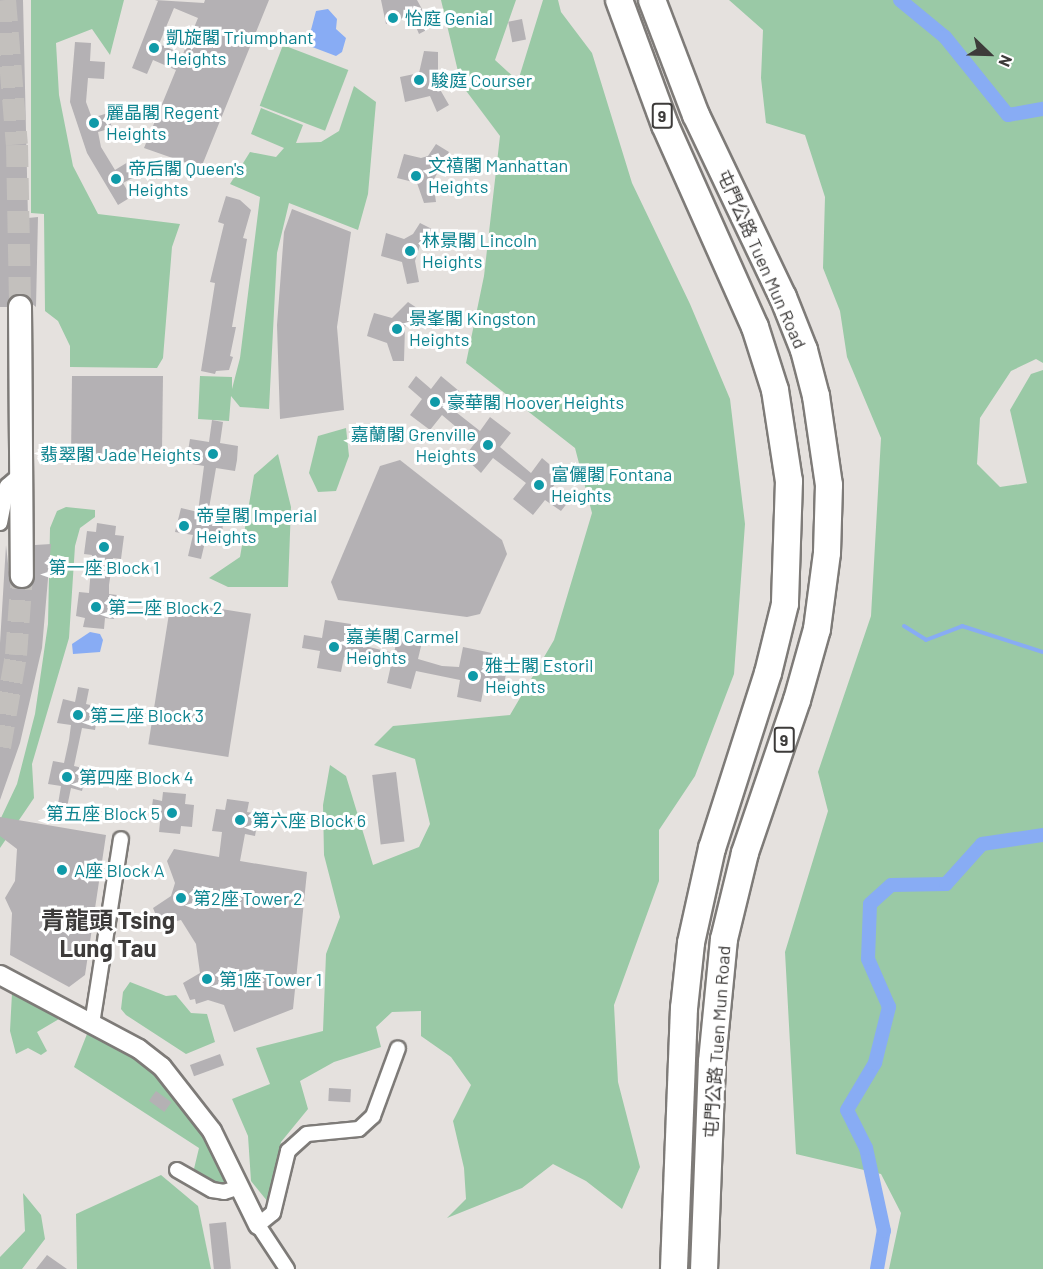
<!DOCTYPE html>
<meta charset="utf-8">
<style>
body{margin:0}
#map{position:relative;width:1043px;height:1269px;overflow:hidden;background:#e5e1de;font-family:Barlow,"Noto Sans TC",sans-serif}
div>[style]{position:absolute}
[style*='--x']{left:calc(var(--x)*1px);top:calc(var(--y)*1px);width:calc(var(--w)*1px);rotate:calc(var(--a)*1deg)}
.green>*{inset:0;background:#9ac9a6;transform-origin:0 0}
.water>*{inset:0;background:#88acf4}
.stream>*{height:4px;margin:-2px;padding:0 2px;transform-origin:2px;border-radius:2px;background:#88acf4}
.canal>*{height:14px;margin:-7px;padding:0 7px;transform-origin:7px;border-radius:7px;background:#88acf4}
.building>*{inset:0;background:#b4b1b4;transform-origin:0 0}
.primary-tunnel>*{height:22px;margin-top:-11px;transform-origin:0;background:repeating-linear-gradient(90deg,#c3c0bd 0 22px,transparent 0 33px)}
.roads{filter:drop-shadow(2px 0 #7e7b78) drop-shadow(-2px 0 #7e7b78) drop-shadow(0 2px #7e7b78) drop-shadow(0 -2px #7e7b78)}
.minor>*{height:14px;margin:-7px;padding:0 7px;transform-origin:7px;border-radius:7px;background:#fff}
.tertiary>*{height:18px;margin:-9px;padding:0 9px;transform-origin:9px;border-radius:9px;background:#fff}
.primary>*{height:22px;margin:-11px;padding:0 11px;transform-origin:11px;border-radius:11px;background:#fff}
.motorway>*{height:26px;margin:-13px;padding:0 13px;transform-origin:13px;border-radius:13px;background:#fff}
.dots>*{width:16px;height:16px;translate:-50% -50%;box-sizing:border-box;border:3px solid #fff;border-radius:50%}
span{translate:-50% -50%;white-space:nowrap;text-align:center;line-height:1.15;-webkit-text-stroke:6px #fff;paint-order:stroke}
.shield-label span{padding:2px 4px;background:#fff;border:2px solid;border-radius:4px;-webkit-text-stroke-width:0}
.shield-label{font-size:16px;color:#3d3b3a;font-weight:700}
.culture-label{font-size:18px;color:#0d838f}
.left{translate:0 -50%;text-align:left}
.right{translate:-100% -50%;text-align:right}
.street-label{font-size:18px;color:#3d3b3a}
.district-label{font-size:24px;color:#3d3b3a;font-weight:700}
.north{position:absolute;left:959px;top:24px;width:60px;height:60px;-webkit-text-stroke:4px #fff;paint-order:stroke;rotate:113deg;font-size:16px;font-weight:700;line-height:24px;text-align:center;color:#3d3b3a}
.north::after{content:'';display:block;margin:auto;width:21px;height:27px;background:#3d3b3a;clip-path:polygon(50% 0,100% 100%,50% 72%,0 100%)}
</style>
<div id="map">
<div class="green">
<i style="clip-path:polygon(31px 0,124px 0,110px 55px,92px 29px,56px 43px,59px 95px,73px 166px,98px 214px,180px 224px,172px 247px,163px 358px,157px 368px,70px 367px,70px 346px,58px 321px,45px 311px,44px 214px,31px 213px)"></i>
<i style="clip-path:polygon(441px 0,516px 0,495px 60px,518px 81px,543px 0,558px 0,561px 12px,592px 53px,632px 183px,690px 304px,730px 399px,745px 524px,734px 674px,695px 776px,659px 830px,659px 881px,614px 1005px,618px 1082px,640px 1167px,622px 1209px,586px 1181px,553px 1164px,522px 1188px,447px 1218px,466px 1199px,464px 1168px,453px 1121px,471px 1085px,451px 1057px,421px 1036px,421px 1011px,392px 1012px,376px 1027px,381px 1047px,334px 1062px,300px 1081px,308px 1109px,281px 1142px,268px 1202px,251px 1181px,248px 1136px,232px 1099px,270px 1084px,256px 1048px,323px 1031px,326px 954px,340px 917px,324px 855px,323px 805px,330px 765px,346px 776px,373px 865px,419px 847px,430px 824px,415px 759px,374px 745px,393px 726px,510px 715px,554px 640px,592px 513px,575px 448px,466px 363px,484px 276px,500px 136px,461px 84px)"></i>
<i style="clip-path:polygon(729px 0,1043px 0,1043px 363px,1036px 359px,1011px 371px,980px 418px,977px 464px,1000px 487px,1027px 483px,1010px 410px,1031px 374px,1043px 370px,1043px 1269px,889px 1269px,901px 1213px,881px 1174px,796px 1154px,785px 952px,828px 811px,818px 772px,871px 616px,881px 438px,847px 357px,840px 311px,823px 268px,825px 197px,805px 135px,766px 123px,761px 78px,763px 30px)"></i>
<i style="left:283px;top:45px;width:70px;height:65px;rotate:21deg"></i>
<i style="clip-path:polygon(354px 86px,376px 102px,368px 194px,358px 230px,289px 203px,277px 253px,269px 409px,240px 407px,231px 396px,229px 421px,198px 419px,200px 376px,232px 377px,232px 389px,240px 358px,260px 197px,230px 184px,250px 152px,276px 157px,284px 148px,251px 134px,261px 108px,303px 125px,296px 143px,321px 142px,339px 131px)"></i>
<i style="clip-path:polygon(346px 428px,349px 456px,336px 491px,318px 492px,309px 473px,318px 436px)"></i>
<i style="clip-path:polygon(278px 454px,291px 507px,288px 587px,228px 587px,209px 578px,240px 557px,254px 475px)"></i>
<i style="clip-path:polygon(66px 507px,95px 510px,95px 517px,80px 528px,75px 546px,69px 638px,32px 764px,34px 798px,0 848px,0 820px,17px 784px,35px 714px,48px 624px,50px 528px,57px 511px)"></i>
<i style="clip-path:polygon(130px 982px,166px 996px,176px 995px,191px 1013px,207px 1014px,215px 1042px,186px 1054px,126px 1015px,121px 1009px,123px 992px)"></i>
<i style="clip-path:polygon(12px 993px,59px 1019px,37px 1032px,47px 1051px,41px 1055px,28px 1048px,16px 1054px,10px 1031px)"></i>
<i style="clip-path:polygon(87px 1034px,147px 1064px,173px 1088px,205px 1129px,227px 1186px,217px 1187px,193px 1173px,199px 1148px,74px 1067px)"></i>
<i style="clip-path:polygon(161px 1175px,198px 1206px,211px 1269px,77px 1269px,76px 1214px)"></i>
<i style="clip-path:polygon(23px 1193px,41px 1215px,45px 1239px,22px 1269px,0 1269px,0 1257px,25px 1231px)"></i>
</div>
<div class="water">
<i style="clip-path:polygon(328px 9px,337px 19px,336px 29px,346px 38px,342px 52px,336px 56px,307px 45px,316px 11px)"></i>
<i style="clip-path:polygon(90px 632px,100px 634px,103px 640px,100px 652px,73px 654px,72px 644px)"></i>
</div>
<div class="stream">
<i style="--x:904;--y:626;--w:26;--a:32"></i>
<i style="--x:926;--y:640;--w:39;--a:-21"></i>
<i style="--x:962;--y:626;--w:85;--a:17.8"></i>
</div>
<div class="canal">
<i style="--x:900;--y:0;--w:58;--a:39.4"></i>
<i style="--x:945;--y:37;--w:100;--a:51.1"></i>
<i style="--x:1008;--y:115;--w:36;--a:-10"></i>
<i style="--x:877;--y:1269;--w:39;--a:-80"></i>
<i style="--x:884;--y:1231;--w:85;--a:-102.2"></i>
<i style="--x:866;--y:1148;--w:42;--a:-116.6"></i>
<i style="--x:847;--y:1110;--w:55;--a:-59.2"></i>
<i style="--x:875;--y:1063;--w:58;--a:-76"></i>
<i style="--x:889;--y:1007;--w:52;--a:-113.6"></i>
<i style="--x:868;--y:959;--w:55;--a:-87.9"></i>
<i style="--x:870;--y:904;--w:28;--a:-42"></i>
<i style="--x:891;--y:885;--w:55;--a:-1"></i>
<i style="--x:946;--y:884;--w:54;--a:-48"></i>
<i style="--x:982;--y:844;--w:62;--a:-8.4"></i>
</div>
<div class="building">
<i style="clip-path:polygon(0 0,23px 0,28px 218px,38px 217px,36px 307px,20px 294px,13px 296px,7px 307px,0 307px)"></i>
<i style="clip-path:polygon(evenodd,155px 0,204px 3px,205px 0,269px 0,201px 168px,144px 148px,176px 70px,153px 60px,147px 74px,132px 68px,158px 1px,155px 0,174px 8px,198px 18px,183px 54px,159px 44px,174px 8px)"></i>
<i style="clip-path:polygon(381px 0,417px 0,432px 27px,419px 34px,411px 15px,386px 24px)"></i>
<i style="left:522px;top:19px;width:21px;height:14px;rotate:79deg"></i>
<i style="clip-path:polygon(75px 42px,91px 43px,90px 61px,105px 62px,104px 79px,88px 78px,86px 102px,92px 118px,108px 113px,112px 128px,98px 132px,101px 147px,115px 170px,128px 162px,136px 176px,123px 183px,131px 197px,118px 205px,87px 153px,70px 102px)"></i>
<i style="clip-path:polygon(424px 51px,438px 52px,438px 86px,449px 105px,437px 112px,430px 96px,405px 102px,400px 77px,419px 73px)"></i>
<i style="clip-path:polygon(436px 144px,449px 152px,433px 181px,436px 202px,424px 203px,417px 183px,397px 178px,404px 154px,421px 158px,428px 156px)"></i>
<i style="clip-path:polygon(226px 196px,240px 200px,251px 210px,243px 238px,247px 239px,232px 327px,236px 327px,230px 356px,233px 357px,229px 370px,216px 371px,215px 374px,201px 371px,215px 283px,210px 282px,224px 224px,218px 222px)"></i>
<i style="clip-path:polygon(292px 209px,351px 232px,337px 327px,344px 410px,280px 419px,277px 325px,284px 232px)"></i>
<i style="clip-path:polygon(420px 223px,432px 229px,420px 245px,415px 261px,419px 282px,407px 284px,402px 262px,381px 256px,386px 233px,404px 239px,413px 234px)"></i>
<i style="clip-path:polygon(408px 302px,417px 308px,405px 327px,404px 361px,393px 361px,387px 343px,367px 336px,370px 325px,374px 313px,392px 318px)"></i>
<i style="clip-path:polygon(72px 376px,163px 376px,162px 449px,152px 459px,71px 458px)"></i>
<i style="clip-path:polygon(416px 376px,431px 389px,441px 376px,459px 391px,447px 405px,480px 431px,490px 417px,511px 433px,500px 447px,531px 473px,542px 458px,562px 475px,552px 488px,569px 501px,561px 511px,545px 500px,533px 515px,513px 499px,526px 483px,493px 458px,481px 473px,464px 457px,475px 443px,442px 415px,430px 430px,410px 415px,422px 399px,408px 387px)"></i>
<i style="clip-path:polygon(212px 420px,223px 422px,220px 443px,238px 446px,237px 460px,235px 471px,216px 468px,208px 514px,224px 517px,221px 540px,206px 538px,201px 559px,188px 556px,193px 535px,175px 532px,181px 508px,198px 512px,204px 466px,186px 463px,190px 439px,209px 442px)"></i>
<i style="clip-path:polygon(400px 460px,502px 540px,507px 554px,480px 614px,467px 617px,338px 600px,331px 582px,380px 466px)"></i>
<i style="clip-path:polygon(97px 523px,116px 526px,115px 535px,124px 536px,121px 559px,113px 558px,109px 585px,109px 594px,117px 595px,114px 619px,105px 618px,104px 629px,83px 627px,85px 618px,76px 616px,79px 592px,89px 593px,92px 555px,84px 554px,87px 531px,96px 532px)"></i>
<i style="clip-path:polygon(51px 544px,42px 648px,20px 743px,0 800px,0 643px,6px 545px,10px 582px,23px 589px,34px 582px,35px 545px)"></i>
<i style="left:171px;top:601px;width:81px;height:145px;rotate:9deg"></i>
<i style="clip-path:polygon(325px 620px,351px 624px,348px 642px,394px 653px,398px 635px,422px 642px,418px 659px,442px 666px,459px 667px,463px 647px,492px 653px,488px 671px,506px 674px,503px 689px,484px 686px,481px 702px,457px 697px,460px 680px,416px 671px,411px 689px,387px 683px,391px 665px,344px 657px,341px 672px,317px 668px,320px 651px,302px 648px,304px 635px,322px 638px)"></i>
<i style="clip-path:polygon(78px 687px,89px 689px,86px 704px,99px 707px,95px 730px,82px 728px,74px 766px,87px 769px,85px 778px,82px 791px,71px 788px,66px 812px,57px 810px,61px 786px,48px 784px,53px 761px,64px 763px,69px 740px,71px 725px,57px 723px,63px 699px,75px 702px)"></i>
<i style="left:396px;top:772px;width:70px;height:24px;rotate:83deg"></i>
<i style="clip-path:polygon(163px 792px,186px 794px,185px 804px,194px 805px,192px 827px,181px 826px,180px 834px,159px 832px,160px 822px,150px 821px,153px 799px,162px 801px)"></i>
<i style="clip-path:polygon(227px 799px,249px 802px,247px 812px,259px 814px,255px 836px,245px 834px,240px 861px,307px 872px,293px 1009px,234px 1032px,224px 1005px,208px 1000px,196px 1004px,195px 999px,190px 1000px,183px 983px,200px 973px,196px 944px,181px 920px,160px 925px,153px 908px,171px 896px,175px 883px,167px 861px,174px 849px,219px 857px,222px 832px,212px 831px,216px 809px,225px 810px)"></i>
<i style="clip-path:polygon(0 817px,106px 835px,85px 975px,69px 987px,10px 955px,12px 913px,5px 898px,15px 881px,17px 849px,0 836px)"></i>
<i style="left:220px;top:1054px;width:12px;height:32px;rotate:70deg"></i>
<i style="left:329px;top:1088px;width:22px;height:13px;rotate:3deg"></i>
<i style="left:156px;top:1091px;width:19px;height:12px;rotate:36deg"></i>
<i style="left:226px;top:1222px;width:47px;height:17px;rotate:84deg"></i>
<i style="clip-path:polygon(47px 1255px,67px 1269px,36px 1269px)"></i>
</div>
<div class="primary-tunnel">
<i style="--x:5;--y:0;--w:145;--a:85.3"></i>
<i style="--x:17;--y:145;--w:162;--a:88.9"></i>
<i style="--x:0;--y:747;--w:93;--a:-80.1"></i>
<i style="--x:16;--y:655;--w:79;--a:-85.7"></i>
</div>
<div class="roads">
<div class="minor">
<i style="--x:0;--y:523;--w:38;--a:-79"></i>
<i style="--x:7;--y:486;--w:18;--a:-41"></i>
<i style="--x:92;--y:1024;--w:187;--a:-81.1"></i>
<i style="--x:177;--y:1170;--w:40;--a:29.7"></i>
<i style="--x:212;--y:1190;--w:12;--a:9"></i>
<i style="--x:224;--y:1192;--w:16;--a:-18"></i>
<i style="--x:287;--y:1269;--w:53;--a:-123.4"></i>
<i style="--x:258;--y:1225;--w:19;--a:-39"></i>
<i style="--x:273;--y:1213;--w:64;--a:-76.4"></i>
<i style="--x:288;--y:1151;--w:25;--a:-42"></i>
<i style="--x:307;--y:1134;--w:52;--a:-5.5"></i>
<i style="--x:359;--y:1129;--w:19;--a:-43"></i>
<i style="--x:373;--y:1116;--w:72;--a:-69.8"></i>
</div>
<div class="tertiary">
<i style="--x:0;--y:975;--w:157;--a:28"></i>
<i style="--x:139;--y:1049;--w:29;--a:38"></i>
<i style="--x:162;--y:1067;--w:81;--a:52"></i>
<i style="--x:212;--y:1131;--w:105;--a:63.9"></i>
</div>
<div class="primary">
<i style="--x:20;--y:307;--w:269;--a:89.6"></i>
</div>
<div class="motorway">
<i style="--x:619;--y:0;--w:133;--a:69.8"></i>
<i style="--x:665;--y:125;--w:221;--a:66"></i>
<i style="--x:755;--y:327;--w:66;--a:72.4"></i>
<i style="--x:775;--y:390;--w:92;--a:81.3"></i>
<i style="--x:789;--y:481;--w:123;--a:91.9"></i>
<i style="--x:785;--y:604;--w:71;--a:103.8"></i>
<i style="--x:768;--y:673;--w:184;--a:107.7"></i>
<i style="--x:712;--y:848;--w:97;--a:102.5"></i>
<i style="--x:691;--y:943;--w:65;--a:96.1"></i>
<i style="--x:684;--y:1008;--w:261;--a:92.2"></i>
<i style="--x:652;--y:0;--w:123;--a:69.1"></i>
<i style="--x:696;--y:115;--w:202;--a:64.5"></i>
<i style="--x:783;--y:297;--w:57;--a:68.4"></i>
<i style="--x:804;--y:350;--w:48;--a:75.4"></i>
<i style="--x:816;--y:396;--w:90;--a:81.7"></i>
<i style="--x:829;--y:485;--w:68;--a:91.7"></i>
<i style="--x:827;--y:553;--w:77;--a:97.5"></i>
<i style="--x:817;--y:629;--w:74;--a:105.7"></i>
<i style="--x:797;--y:700;--w:162;--a:108.8"></i>
<i style="--x:745;--y:853;--w:89;--a:103.7"></i>
<i style="--x:724;--y:939;--w:124;--a:95.6"></i>
<i style="--x:712;--y:1062;--w:207;--a:92.2"></i>
</div>
</div>
<div class="dots">
<i style="left:393px;top:18px;background:#0f9aa8"></i>
<i style="left:154px;top:48px;background:#0f9aa8"></i>
<i style="left:419px;top:80px;background:#0f9aa8"></i>
<i style="left:94px;top:123px;background:#0f9aa8"></i>
<i style="left:416px;top:176px;background:#0f9aa8"></i>
<i style="left:116px;top:179px;background:#0f9aa8"></i>
<i style="left:410px;top:251px;background:#0f9aa8"></i>
<i style="left:397px;top:329px;background:#0f9aa8"></i>
<i style="left:435px;top:402px;background:#0f9aa8"></i>
<i style="left:488px;top:445px;background:#0f9aa8"></i>
<i style="left:213px;top:454px;background:#0f9aa8"></i>
<i style="left:539px;top:485px;background:#0f9aa8"></i>
<i style="left:184px;top:526px;background:#0f9aa8"></i>
<i style="left:104px;top:547px;background:#0f9aa8"></i>
<i style="left:96px;top:607px;background:#0f9aa8"></i>
<i style="left:334px;top:647px;background:#0f9aa8"></i>
<i style="left:473px;top:676px;background:#0f9aa8"></i>
<i style="left:78px;top:715px;background:#0f9aa8"></i>
<i style="left:67px;top:777px;background:#0f9aa8"></i>
<i style="left:172px;top:813px;background:#0f9aa8"></i>
<i style="left:240px;top:820px;background:#0f9aa8"></i>
<i style="left:62px;top:870px;background:#0f9aa8"></i>
<i style="left:181px;top:898px;background:#0f9aa8"></i>
<i style="left:207px;top:979px;background:#0f9aa8"></i>
</div>
<div class="shield-label">
<span style="left:662px;top:116px">9</span>
<span style="left:784px;top:740px">9</span>
</div>
<div class="culture-label">
<span class="left" style="left:405px;top:18px">怡庭 Genial</span>
<span class="left" style="left:166px;top:48px">凱旋閣 Triumphant<br>Heights</span>
<span class="left" style="left:431px;top:80px">駿庭 Courser</span>
<span class="left" style="left:106px;top:123px">麗晶閣 Regent<br>Heights</span>
<span class="left" style="left:428px;top:176px">文禧閣 Manhattan<br>Heights</span>
<span class="left" style="left:128px;top:179px">帝后閣 Queen's<br>Heights</span>
<span class="left" style="left:422px;top:251px">林景閣 Lincoln<br>Heights</span>
<span class="left" style="left:409px;top:329px">景峯閣 Kingston<br>Heights</span>
<span class="left" style="left:447px;top:402px">豪華閣 Hoover Heights</span>
<span class="right" style="left:476px;top:445px">嘉蘭閣 Grenville<br>Heights</span>
<span class="right" style="left:201px;top:454px">翡翠閣 Jade Heights</span>
<span class="left" style="left:551px;top:485px">富儷閣 Fontana<br>Heights</span>
<span class="left" style="left:196px;top:526px">帝皇閣 Imperial<br>Heights</span>
<span style="left:104px;top:567px">第一座 Block 1</span>
<span class="left" style="left:108px;top:607px">第二座 Block 2</span>
<span class="left" style="left:346px;top:647px">嘉美閣 Carmel<br>Heights</span>
<span class="left" style="left:485px;top:676px">雅士閣 Estoril<br>Heights</span>
<span class="left" style="left:90px;top:715px">第三座 Block 3</span>
<span class="left" style="left:79px;top:777px">第四座 Block 4</span>
<span class="right" style="left:160px;top:813px">第五座 Block 5</span>
<span class="left" style="left:252px;top:820px">第六座 Block 6</span>
<span class="left" style="left:74px;top:870px">A座 Block A</span>
<span class="left" style="left:193px;top:898px">第2座 Tower 2</span>
<span class="left" style="left:219px;top:979px">第1座 Tower 1</span>
</div>
<div class="street-label">
<span style="left:762px;top:259px;rotate:66deg">屯門公路 Tuen Mun Road</span>
<span style="left:717px;top:1042px;rotate:-86deg">屯門公路 Tuen Mun Road</span>
</div>
<div class="district-label">
<span style="left:108px;top:934px">青龍頭 Tsing<br>Lung Tau</span>
</div>
<div class="north">N</div>
</div>
